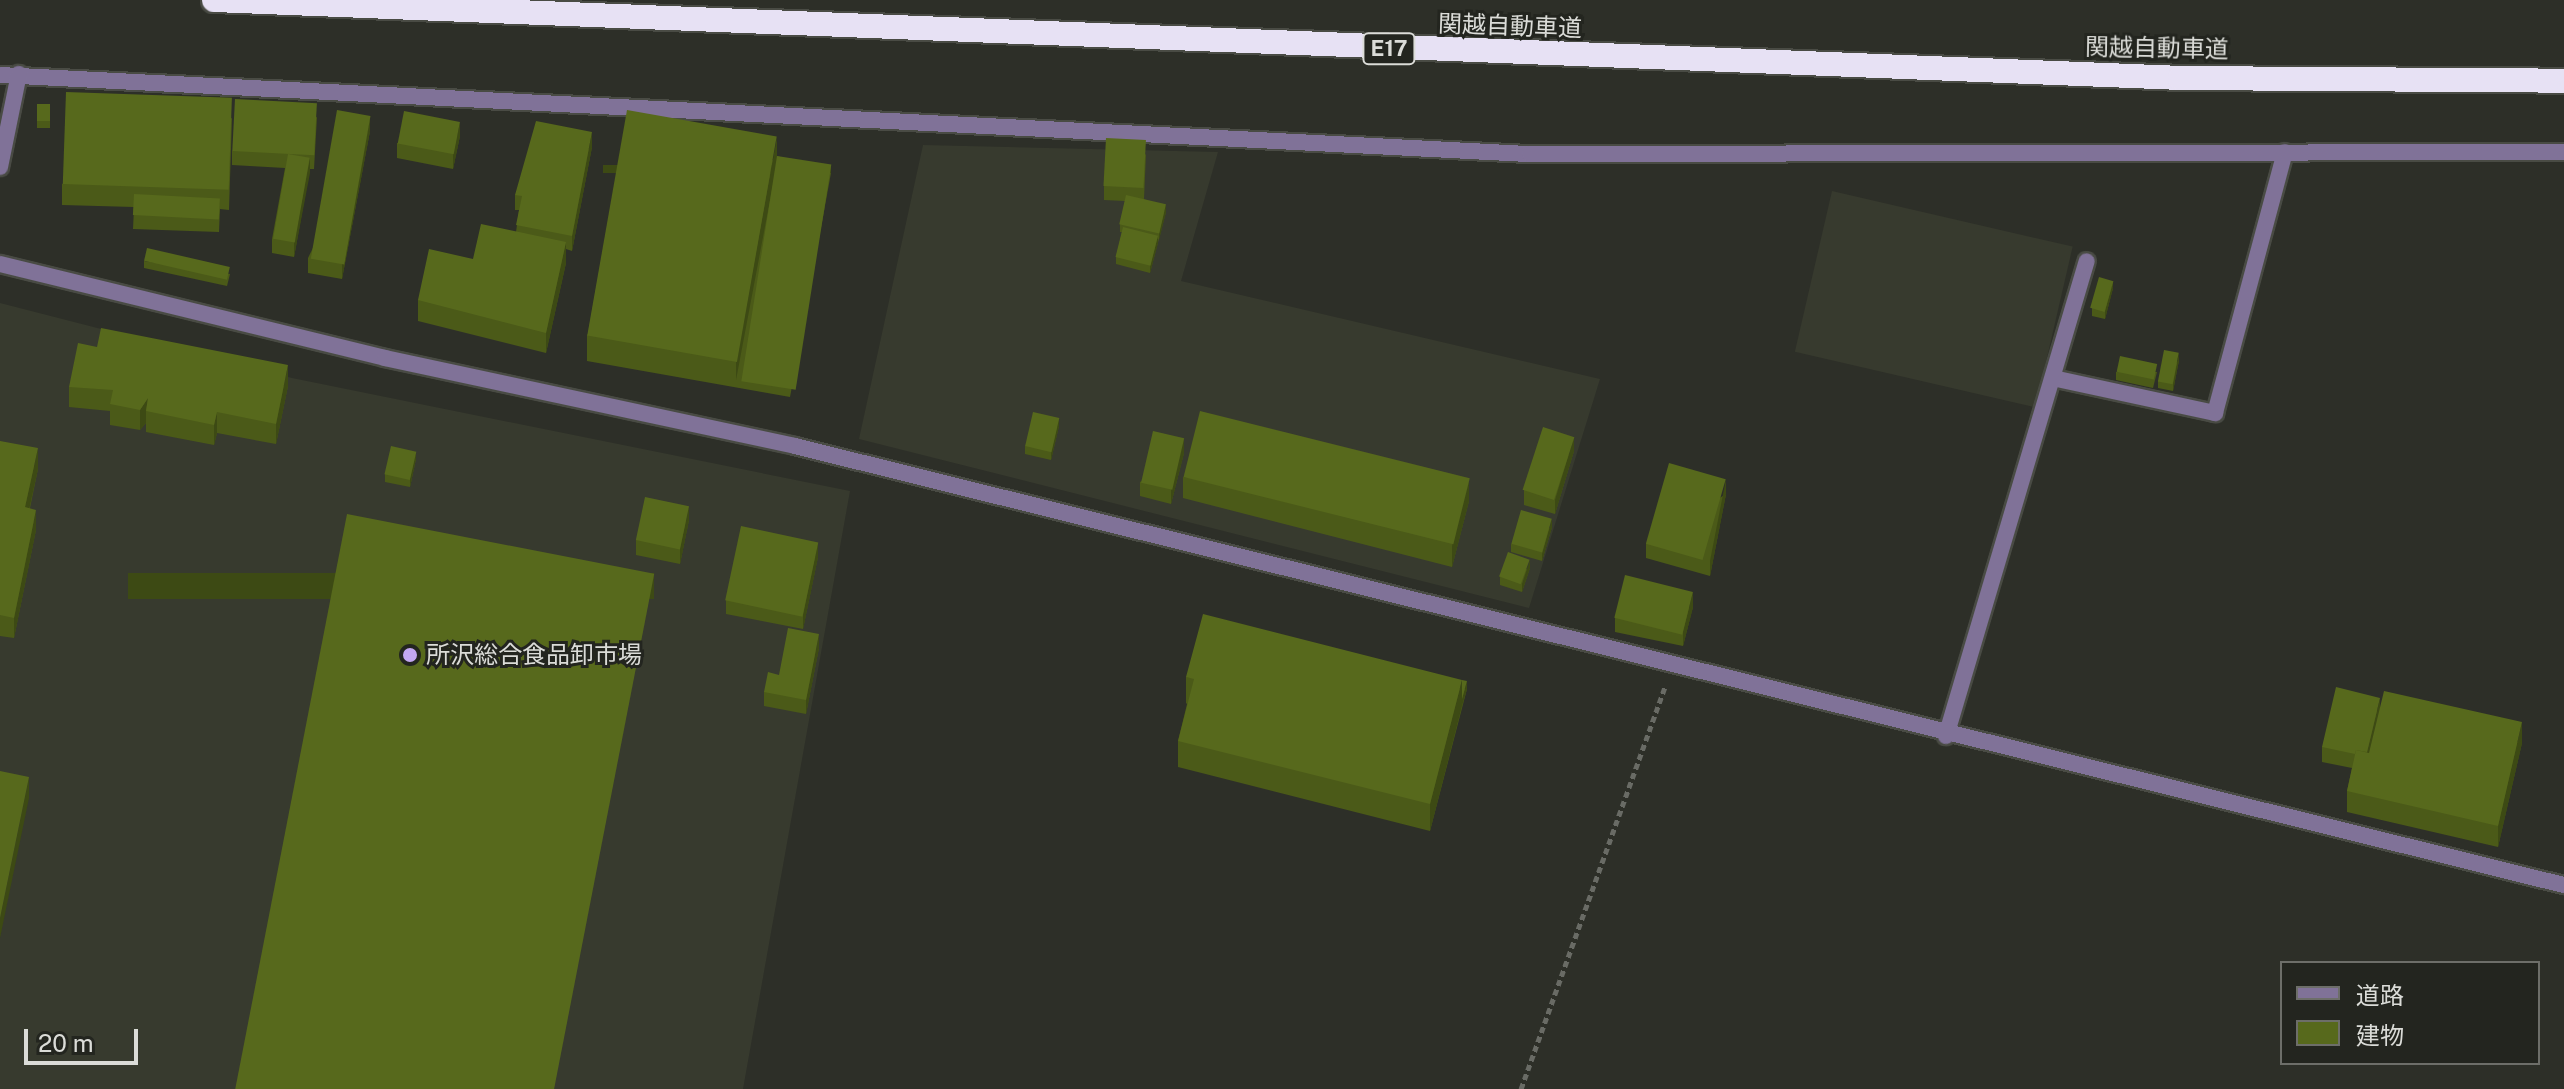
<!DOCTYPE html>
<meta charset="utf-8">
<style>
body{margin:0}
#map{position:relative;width:2564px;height:1089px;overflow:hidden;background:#2d2f28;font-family:"Public Sans","Noto Sans JP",sans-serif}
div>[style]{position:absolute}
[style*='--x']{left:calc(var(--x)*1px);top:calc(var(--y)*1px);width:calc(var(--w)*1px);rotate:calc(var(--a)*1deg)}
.built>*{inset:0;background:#373a2e;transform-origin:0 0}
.path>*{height:5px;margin-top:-2.5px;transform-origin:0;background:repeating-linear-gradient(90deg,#696b65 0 6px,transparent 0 10px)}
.roads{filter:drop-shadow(2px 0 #494b44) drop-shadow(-2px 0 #494b44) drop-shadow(0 2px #494b44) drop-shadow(0 -2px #494b44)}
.service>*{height:16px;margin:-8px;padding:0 8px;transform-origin:8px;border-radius:8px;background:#807298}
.minor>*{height:16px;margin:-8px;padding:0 8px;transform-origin:8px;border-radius:8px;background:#807298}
.tertiary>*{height:16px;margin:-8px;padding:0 8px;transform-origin:8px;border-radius:8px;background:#807298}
.motorway>*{height:24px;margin:-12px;padding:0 12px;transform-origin:12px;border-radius:12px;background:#e7e1f4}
.wall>*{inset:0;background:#4b5a18;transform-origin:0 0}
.shaded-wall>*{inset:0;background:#3d4a14;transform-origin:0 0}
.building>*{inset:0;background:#57691c;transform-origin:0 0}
.dots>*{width:22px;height:22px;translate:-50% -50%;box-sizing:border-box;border:4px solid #23251f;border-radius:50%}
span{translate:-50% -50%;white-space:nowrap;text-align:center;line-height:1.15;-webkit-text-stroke:6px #23251f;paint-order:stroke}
.shield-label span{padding:2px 6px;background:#23251f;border:2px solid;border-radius:6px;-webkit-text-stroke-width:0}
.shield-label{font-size:22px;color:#dbdcd8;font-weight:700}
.street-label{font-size:24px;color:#dbdcd8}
.poi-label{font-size:24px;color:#dbdcd8}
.left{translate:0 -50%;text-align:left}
.legend{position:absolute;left:2280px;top:961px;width:260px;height:104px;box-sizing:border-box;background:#23251f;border:2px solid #6d6e69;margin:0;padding:10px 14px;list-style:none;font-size:24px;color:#dbdcd8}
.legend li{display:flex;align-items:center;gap:16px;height:40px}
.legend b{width:40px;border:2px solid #6d6e69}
.scale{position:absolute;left:24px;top:1029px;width:114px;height:36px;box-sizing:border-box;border:4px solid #dbdcd8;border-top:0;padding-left:10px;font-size:24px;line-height:28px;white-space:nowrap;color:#dbdcd8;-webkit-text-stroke:6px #23251f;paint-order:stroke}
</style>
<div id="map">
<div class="built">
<i style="clip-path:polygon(923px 145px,1218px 152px,1181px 281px,1600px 379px,1529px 608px,859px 439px)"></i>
<i style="left:1832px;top:191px;width:247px;height:165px;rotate:13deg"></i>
<i style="clip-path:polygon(0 303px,292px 378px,850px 491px,743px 1089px,0 1089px)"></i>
</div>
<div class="path">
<i style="--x:1521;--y:1089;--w:427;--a:-70.3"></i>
</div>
<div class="roads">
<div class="service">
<i style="--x:2053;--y:378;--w:166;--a:12.2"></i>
<i style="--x:2215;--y:413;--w:270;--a:-75"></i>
</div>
<div class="minor">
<i style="--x:0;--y:75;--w:1532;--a:2.96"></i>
<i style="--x:1530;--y:154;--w:1034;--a:-0.11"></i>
<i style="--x:0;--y:167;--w:95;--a:-78.5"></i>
<i style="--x:1946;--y:736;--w:495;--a:-73.5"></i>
</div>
<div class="tertiary">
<i style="--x:0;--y:264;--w:396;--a:13.7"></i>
<i style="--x:385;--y:358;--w:419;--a:12.1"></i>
<i style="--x:795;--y:446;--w:1823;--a:13.94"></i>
</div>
<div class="motorway">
<i style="--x:214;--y:0;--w:1968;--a:2.27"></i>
<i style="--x:2180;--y:78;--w:384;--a:0.4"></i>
</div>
</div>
<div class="wall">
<i style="left:37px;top:104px;width:13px;height:24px"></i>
<i style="clip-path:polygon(317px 117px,314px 169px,310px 169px,294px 257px,272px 253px,272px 239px,285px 168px,232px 165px,232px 151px)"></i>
<i style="clip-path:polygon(232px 118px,229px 210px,220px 209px,219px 232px,133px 229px,134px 207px,62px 205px,62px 184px)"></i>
<i style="clip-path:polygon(370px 131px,342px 279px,308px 273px,308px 258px)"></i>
<i style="clip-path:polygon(460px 136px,453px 169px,397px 158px,397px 143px)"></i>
<i style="clip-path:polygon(592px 147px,572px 251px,566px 249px,566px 263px,546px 353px,418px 321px,418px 300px,473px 259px,516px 232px,519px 210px,515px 210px,515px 195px)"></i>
<i style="clip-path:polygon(1146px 154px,1144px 199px,1166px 212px,1150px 273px,1116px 264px,1116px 257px,1122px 232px,1120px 232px,1120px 224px,1125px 201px,1104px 200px,1104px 186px)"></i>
<i style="clip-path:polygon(777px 156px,831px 173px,790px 397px,587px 361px,587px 335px)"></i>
<i style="clip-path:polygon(144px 261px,230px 274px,227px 286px,144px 268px)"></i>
<i style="clip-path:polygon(2113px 288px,2105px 319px,2092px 316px,2092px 308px)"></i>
<i style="clip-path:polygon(2179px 360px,2173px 391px,2158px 388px,2158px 381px)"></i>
<i style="clip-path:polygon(2116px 372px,2157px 372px,2153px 388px,2116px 380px)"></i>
<i style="clip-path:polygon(288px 386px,276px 444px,217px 433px,214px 445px,146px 432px,146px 423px,140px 430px,110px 425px,110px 411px,69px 407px,69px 387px)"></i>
<i style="clip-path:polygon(1059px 426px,1051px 460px,1025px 454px,1025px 446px)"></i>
<i style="clip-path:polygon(0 441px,38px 469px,30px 508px,36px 530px,14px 638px,0 636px)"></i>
<i style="clip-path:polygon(1574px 451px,1555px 514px,1524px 505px,1524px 490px)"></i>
<i style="clip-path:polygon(1184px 453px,1171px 504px,1140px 496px,1140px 482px)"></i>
<i style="clip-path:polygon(416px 459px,410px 487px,385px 482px,385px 474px)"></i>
<i style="clip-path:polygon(1183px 477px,1469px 501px,1452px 567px,1183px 498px)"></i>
<i style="clip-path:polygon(1726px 494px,1710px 576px,1646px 558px,1646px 544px)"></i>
<i style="clip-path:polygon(689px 520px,680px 564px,636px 555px,636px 540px)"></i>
<i style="clip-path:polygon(1552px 527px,1542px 561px,1511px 552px,1511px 544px)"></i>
<i style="clip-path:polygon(818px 557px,803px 629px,726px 614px,726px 600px)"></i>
<i style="clip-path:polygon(1530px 568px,1522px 592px,1500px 585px,1500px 577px)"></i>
<i style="clip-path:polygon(1693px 607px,1683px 646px,1615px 632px,1615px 618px)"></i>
<i style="clip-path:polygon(819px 648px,806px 714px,764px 706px,764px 692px,779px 675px)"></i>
<i style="clip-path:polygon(1186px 677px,1467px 689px,1430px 831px,1178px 767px,1178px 741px,1187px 704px,1186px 703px)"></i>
<i style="clip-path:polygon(2380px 708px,2522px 743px,2498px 847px,2347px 812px,2347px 791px,2352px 768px,2322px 762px,2322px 747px)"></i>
</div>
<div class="shaded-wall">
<i style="clip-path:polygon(370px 116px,370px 131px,342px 279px,342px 265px)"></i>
<i style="clip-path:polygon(460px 122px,460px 136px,453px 169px,453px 154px)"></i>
<i style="clip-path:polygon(592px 132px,592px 147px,572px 251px,572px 236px)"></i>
<i style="clip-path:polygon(777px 137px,777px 163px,736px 380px,736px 387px,736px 361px)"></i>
<i style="clip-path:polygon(310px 158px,310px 173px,294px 257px,294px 243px)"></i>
<i style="left:831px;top:165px;width:8px;height:228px;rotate:90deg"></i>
<i style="clip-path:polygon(1166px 204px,1166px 212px,1159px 240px,1159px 233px)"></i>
<i style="clip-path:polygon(1158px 236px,1158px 243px,1150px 273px,1150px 266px)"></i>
<i style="clip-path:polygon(566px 242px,566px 263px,546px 353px,546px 333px)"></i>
<i style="clip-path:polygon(2113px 281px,2113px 288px,2105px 319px,2105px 311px)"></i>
<i style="clip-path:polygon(2179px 353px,2179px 360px,2173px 391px,2173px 384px)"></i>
<i style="clip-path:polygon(288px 365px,288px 386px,276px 444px,276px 424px)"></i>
<i style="clip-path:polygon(148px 398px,146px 411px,146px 423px,140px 430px,140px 410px)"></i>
<i style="clip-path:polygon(217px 412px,217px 433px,214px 445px,214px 425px)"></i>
<i style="clip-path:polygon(1059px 418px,1059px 426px,1051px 460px,1051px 453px)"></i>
<i style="clip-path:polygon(1574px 437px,1574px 451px,1555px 514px,1555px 500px)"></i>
<i style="clip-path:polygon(1184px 438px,1184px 453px,1171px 504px,1171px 489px)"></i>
<i style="clip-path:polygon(38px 448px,38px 469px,25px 528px,25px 507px)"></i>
<i style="clip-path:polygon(416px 452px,416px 459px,410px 487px,410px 479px)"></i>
<i style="clip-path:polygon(1726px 479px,1726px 494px,1710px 576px,1710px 561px)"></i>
<i style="clip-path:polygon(1469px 480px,1469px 501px,1452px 567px,1452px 546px)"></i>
<i style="clip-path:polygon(689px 506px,689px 520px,680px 564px,680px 549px)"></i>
<i style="clip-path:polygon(36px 510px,36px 530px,14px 638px,14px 618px)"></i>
<i style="clip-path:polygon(1552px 519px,1552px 527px,1542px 561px,1542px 554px)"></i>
<i style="clip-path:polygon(818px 542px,818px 557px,803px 629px,803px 615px)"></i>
<i style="clip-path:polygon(1530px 560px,1530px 568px,1522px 592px,1522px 584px)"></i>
<i style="left:654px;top:573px;width:26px;height:526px;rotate:90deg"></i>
<i style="clip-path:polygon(1693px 592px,1693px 607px,1683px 646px,1683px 631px)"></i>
<i style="clip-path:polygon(819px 634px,819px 648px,806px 714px,806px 700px)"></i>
<i style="clip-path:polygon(1462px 680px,1462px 706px,1430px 831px,1430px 804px)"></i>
<i style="clip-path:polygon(1467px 681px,1467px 689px,1462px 706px,1462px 699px)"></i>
<i style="clip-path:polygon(2380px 698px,2380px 712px,2366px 771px,2366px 757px)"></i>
<i style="clip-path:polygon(2522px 722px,2522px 743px,2498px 847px,2498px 826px)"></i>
<i style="clip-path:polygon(29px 777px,29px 798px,0 938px,0 918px)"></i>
</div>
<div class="building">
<i style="left:66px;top:92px;width:166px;height:92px;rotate:2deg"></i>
<i style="left:235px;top:99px;width:82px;height:52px;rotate:3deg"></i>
<i style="left:37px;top:104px;width:13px;height:17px"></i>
<i style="left:337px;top:110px;width:34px;height:151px;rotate:10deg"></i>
<i style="left:627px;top:110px;width:152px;height:229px;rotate:10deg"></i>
<i style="left:404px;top:111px;width:57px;height:33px;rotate:11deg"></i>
<i style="clip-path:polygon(536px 121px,592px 132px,572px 236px,516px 225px,522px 196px,515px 195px)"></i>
<i style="left:1106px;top:138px;width:40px;height:48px;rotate:3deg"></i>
<i style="left:288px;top:154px;width:22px;height:86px;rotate:10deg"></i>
<i style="left:777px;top:156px;width:55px;height:228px;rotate:9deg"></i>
<i style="left:134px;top:194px;width:86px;height:21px;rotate:3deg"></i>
<i style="left:1126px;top:195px;width:41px;height:30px;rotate:13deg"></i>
<i style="clip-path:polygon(481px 224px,566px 242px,546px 333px,418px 300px,429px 249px,473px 259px)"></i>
<i style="left:1123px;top:227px;width:36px;height:31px;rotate:14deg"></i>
<i style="left:147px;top:248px;width:85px;height:13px;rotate:13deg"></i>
<i style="left:2099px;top:277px;width:15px;height:32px;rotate:16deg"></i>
<i style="clip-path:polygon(101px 328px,288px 365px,276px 424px,217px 412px,214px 425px,146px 411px,148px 398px,140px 410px,110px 404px,113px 390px,69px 387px,78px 343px,97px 347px)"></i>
<i style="left:2164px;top:350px;width:15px;height:32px;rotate:11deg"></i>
<i style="left:2120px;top:356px;width:38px;height:16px;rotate:12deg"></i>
<i style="left:1200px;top:411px;width:278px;height:68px;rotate:14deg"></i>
<i style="left:1033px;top:412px;width:27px;height:35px;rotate:13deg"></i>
<i style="left:1543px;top:427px;width:33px;height:66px;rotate:18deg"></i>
<i style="left:1153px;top:431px;width:32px;height:53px;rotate:13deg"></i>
<i style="clip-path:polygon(0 441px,38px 448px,25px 507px,36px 510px,14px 618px,0 615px)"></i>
<i style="left:391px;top:446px;width:26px;height:29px;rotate:13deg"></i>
<i style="left:1669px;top:463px;width:59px;height:84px;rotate:16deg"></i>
<i style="left:645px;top:497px;width:45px;height:44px;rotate:12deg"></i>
<i style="left:1521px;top:510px;width:32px;height:35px;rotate:16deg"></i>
<i style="left:347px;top:514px;width:313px;height:586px;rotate:11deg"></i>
<i style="left:741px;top:526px;width:79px;height:76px;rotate:12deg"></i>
<i style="left:1508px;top:552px;width:23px;height:26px;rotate:20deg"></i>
<i style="left:1625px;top:575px;width:70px;height:44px;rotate:14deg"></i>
<i style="clip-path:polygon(1203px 614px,1462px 680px,1430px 804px,1178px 741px,1194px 679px,1186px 677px)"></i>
<i style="clip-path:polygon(788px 628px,819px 634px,806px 700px,764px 692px,768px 672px,779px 675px)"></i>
<i style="clip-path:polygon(1462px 680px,1467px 681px,1462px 699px)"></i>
<i style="clip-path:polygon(2336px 687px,2380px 698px,2367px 752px,2356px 750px,2355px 754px,2322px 747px)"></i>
<i style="clip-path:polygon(2384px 691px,2522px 722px,2498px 826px,2347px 791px,2356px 750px,2369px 753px)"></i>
<i style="clip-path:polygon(0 771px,29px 777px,0 918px)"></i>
</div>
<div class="dots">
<i style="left:410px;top:655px;background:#c3a7f2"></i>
</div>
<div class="shield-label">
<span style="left:1389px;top:49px">E17</span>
</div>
<div class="street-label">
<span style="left:1510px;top:26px;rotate:2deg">関越自動車道</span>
<span style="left:2157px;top:48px;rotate:1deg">関越自動車道</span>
</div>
<div class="poi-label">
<span class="left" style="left:426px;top:655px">所沢総合食品卸市場</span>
</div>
<ul class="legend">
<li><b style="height:10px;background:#807298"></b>道路</li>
<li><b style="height:22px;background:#57691c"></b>建物</li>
</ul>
<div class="scale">20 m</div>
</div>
